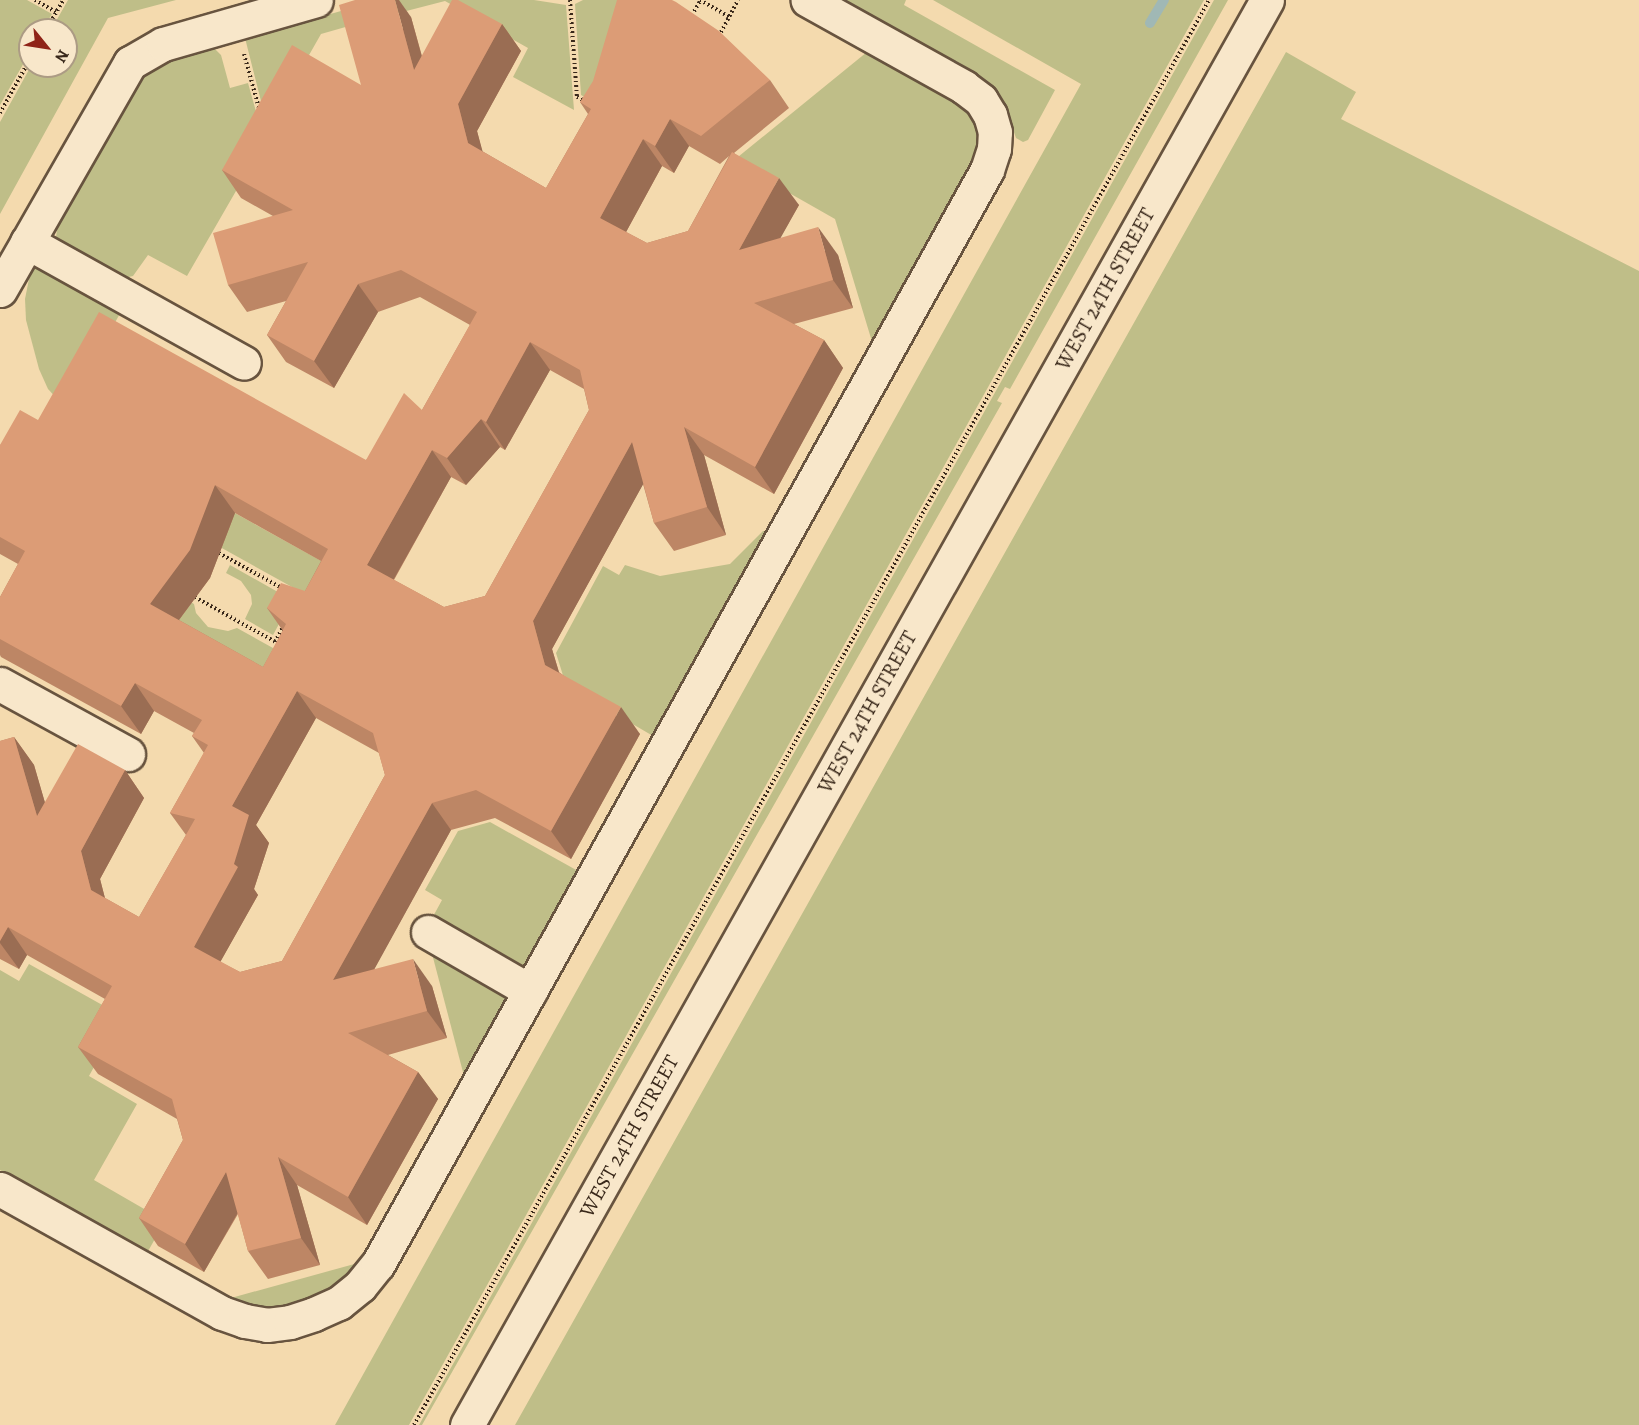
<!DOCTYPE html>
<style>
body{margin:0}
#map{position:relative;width:1639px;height:1425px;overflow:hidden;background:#f4daae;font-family:Alegreya,serif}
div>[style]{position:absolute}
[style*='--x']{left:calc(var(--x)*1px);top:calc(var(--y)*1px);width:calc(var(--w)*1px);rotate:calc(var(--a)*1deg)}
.green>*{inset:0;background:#bfbe88;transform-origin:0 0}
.stream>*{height:10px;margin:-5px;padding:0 5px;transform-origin:5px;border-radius:5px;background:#a0b8b5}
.path>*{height:4px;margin-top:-2px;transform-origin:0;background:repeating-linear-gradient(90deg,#39281a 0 1.5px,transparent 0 4.5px)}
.roads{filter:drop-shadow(2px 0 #68543f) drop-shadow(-2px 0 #68543f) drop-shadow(0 2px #68543f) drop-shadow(0 -2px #68543f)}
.minor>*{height:33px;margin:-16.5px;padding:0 16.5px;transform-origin:16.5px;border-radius:16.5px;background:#f8e7ca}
.wall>*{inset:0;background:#bd8665}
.shaded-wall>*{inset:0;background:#9a6d53}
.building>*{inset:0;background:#dc9c76}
span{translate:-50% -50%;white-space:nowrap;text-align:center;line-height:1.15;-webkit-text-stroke:5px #f8e7ca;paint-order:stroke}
.street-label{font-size:21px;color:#39281a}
.north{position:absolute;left:18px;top:18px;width:60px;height:60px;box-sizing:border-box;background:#f8e7ca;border:2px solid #ac9b84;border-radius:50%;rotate:120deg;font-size:16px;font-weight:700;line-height:24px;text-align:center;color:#39281a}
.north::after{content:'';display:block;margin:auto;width:21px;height:27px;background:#8f2418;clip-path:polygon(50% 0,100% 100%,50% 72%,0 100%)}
</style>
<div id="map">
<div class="green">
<i style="clip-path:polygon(0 0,27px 0,52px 14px,42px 30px,30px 30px,30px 52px,0 105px)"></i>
<i style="clip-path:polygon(68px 0,176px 0,108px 18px,0 214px,0 122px,31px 66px,66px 66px,66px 30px,51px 30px)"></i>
<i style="clip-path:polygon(382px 0,534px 0,566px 5px,574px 110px,513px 77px,528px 48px,445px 1px,387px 16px)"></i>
<i style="clip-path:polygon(583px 0,636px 0,604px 107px,581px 95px,575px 4px)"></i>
<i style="clip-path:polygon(845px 0,906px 0,904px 5px,1055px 90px,1028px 140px,1023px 142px,1016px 138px,1006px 109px,993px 88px,974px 74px)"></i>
<i style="clip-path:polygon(933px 0,1204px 0,409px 1425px,335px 1425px,1081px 84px)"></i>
<i style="clip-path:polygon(1214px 0,1228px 0,1010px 389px,1005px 387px,997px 401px,1002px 403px,422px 1425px,419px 1425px)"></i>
<i style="clip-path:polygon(373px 2px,377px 18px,321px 34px,275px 115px,263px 109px,245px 38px)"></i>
<i style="clip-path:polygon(214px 48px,221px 55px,230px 88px,248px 83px,257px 115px,274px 125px,187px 276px,148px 255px,133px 276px,124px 278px,62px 243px,56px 237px,58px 223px,136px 83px,161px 64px)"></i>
<i style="clip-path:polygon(867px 52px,960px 103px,971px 114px,977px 130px,978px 145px,971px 168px,873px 345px,835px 219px,733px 161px)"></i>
<i style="clip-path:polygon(1286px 52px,1356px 92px,1341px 119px,1639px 271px,1639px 1425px,515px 1425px)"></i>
<i style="clip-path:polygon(37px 262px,122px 310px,72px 399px,61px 403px,48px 389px,39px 369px,26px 320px,25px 299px,29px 279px)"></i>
<i style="left:233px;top:512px;width:132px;height:37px;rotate:29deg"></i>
<i style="clip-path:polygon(763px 531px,768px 531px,653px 736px,566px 685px,556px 653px,603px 566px,619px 575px,625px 565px,660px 576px,730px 564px)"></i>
<i style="clip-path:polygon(230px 565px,292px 600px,273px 635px,245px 619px,252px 604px,251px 595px,241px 581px,226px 573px)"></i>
<i style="clip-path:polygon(186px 599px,194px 604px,196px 613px,208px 627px,228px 631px,237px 628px,300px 663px,282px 695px,168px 631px)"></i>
<i style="clip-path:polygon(490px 822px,578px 871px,522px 971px,430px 922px,442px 900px,425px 890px,458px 831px)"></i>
<i style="clip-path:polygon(430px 946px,508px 997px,464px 1076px)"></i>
<i style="clip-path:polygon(29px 964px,122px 1016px,89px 1076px,137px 1104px,94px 1180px,165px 1221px,147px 1253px,0 1170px,0 970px,19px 981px)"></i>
<i style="clip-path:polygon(358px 1263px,329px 1291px,299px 1304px,262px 1307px,231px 1298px)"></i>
</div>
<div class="stream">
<i style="--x:1150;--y:23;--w:27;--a:-59"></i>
</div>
<div class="path">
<i style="--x:35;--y:0;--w:24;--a:30"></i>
<i style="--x:570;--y:0;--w:97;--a:85.9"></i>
<i style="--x:577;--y:97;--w:9;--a:27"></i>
<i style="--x:700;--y:0;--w:34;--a:30"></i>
<i style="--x:692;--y:15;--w:16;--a:-60"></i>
<i style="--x:46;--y:30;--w:34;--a:-60"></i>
<i style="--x:719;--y:36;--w:41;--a:-62.2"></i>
<i style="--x:244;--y:54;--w:56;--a:74.5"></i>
<i style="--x:0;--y:113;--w:62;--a:-60.9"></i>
<i style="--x:215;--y:551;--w:77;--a:28.9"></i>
<i style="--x:191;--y:595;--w:101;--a:29.1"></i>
<i style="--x:275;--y:642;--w:17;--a:-62"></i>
<i style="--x:414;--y:1425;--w:1632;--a:-60.84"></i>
</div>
<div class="roads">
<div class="minor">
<i style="--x:27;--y:242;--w:248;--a:29.1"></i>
<i style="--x:0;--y:290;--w:262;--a:-60.2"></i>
<i style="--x:130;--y:63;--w:38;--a:-30"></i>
<i style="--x:163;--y:44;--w:159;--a:-16"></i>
<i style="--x:0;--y:684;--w:146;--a:28.7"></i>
<i style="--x:428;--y:932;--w:118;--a:30"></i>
<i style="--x:0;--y:1189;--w:254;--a:29.2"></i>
<i style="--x:222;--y:1313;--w:24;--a:19"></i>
<i style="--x:245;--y:1321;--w:22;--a:10"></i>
<i style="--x:267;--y:1325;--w:23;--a:-7"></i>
<i style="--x:290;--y:1322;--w:25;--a:-18"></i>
<i style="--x:314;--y:1314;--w:27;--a:-24"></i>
<i style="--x:339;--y:1303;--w:27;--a:-39"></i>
<i style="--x:360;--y:1286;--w:28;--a:-51"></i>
<i style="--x:378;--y:1264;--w:1252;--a:-60.9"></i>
<i style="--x:987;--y:170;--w:22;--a:-72"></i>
<i style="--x:994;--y:149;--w:17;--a:-87"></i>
<i style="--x:995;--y:132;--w:18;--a:-106"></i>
<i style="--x:990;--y:115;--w:17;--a:-121"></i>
<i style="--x:981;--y:100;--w:21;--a:-143"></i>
<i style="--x:964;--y:87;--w:179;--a:-150.9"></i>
<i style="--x:467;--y:1425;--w:1634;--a:-60.69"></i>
</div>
</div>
<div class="wall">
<i style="clip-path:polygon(evenodd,411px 17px,422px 56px,502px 24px,521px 51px,477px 131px,482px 151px,546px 188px,588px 114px,580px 102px,770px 80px,789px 108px,734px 153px,799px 205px,780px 238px,838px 255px,853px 308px,794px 324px,824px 340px,843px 368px,774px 494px,704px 455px,726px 535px,674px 551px,654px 523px,643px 484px,552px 649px,559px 672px,640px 734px,571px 859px,495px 818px,451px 830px,374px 969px,432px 986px,447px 1038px,388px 1055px,418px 1072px,438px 1099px,367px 1225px,297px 1185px,320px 1265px,268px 1279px,248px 1251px,238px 1214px,204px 1272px,158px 1246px,139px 1218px,183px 1140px,177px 1119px,98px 1074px,78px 1047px,105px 999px,27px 955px,19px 969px,0 959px,0 741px,14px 737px,34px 765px,45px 803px,125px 770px,144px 798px,100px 879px,105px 898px,139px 917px,186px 835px,170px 813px,204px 753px,192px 736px,194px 733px,154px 711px,141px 734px,1px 657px,0 655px,0 597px,18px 564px,0 554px,0 445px,38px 420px,366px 460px,422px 410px,470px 325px,420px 297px,378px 312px,334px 388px,286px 362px,267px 335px,286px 301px,247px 312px,228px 285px,273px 216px,241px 198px,222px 170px,361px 85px,411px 17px,689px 146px,720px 164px,729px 156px,688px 231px,647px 243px,626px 232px,662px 166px,674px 173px,689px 146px,411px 17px,550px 370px,584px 389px,589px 410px,485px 596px,444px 607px,394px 580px,451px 477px,466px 485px,500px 447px,505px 450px,550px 370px,411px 17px,235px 513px,321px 561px,305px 591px,267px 608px,283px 631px,263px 667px,179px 620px,210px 578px,235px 513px,411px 17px,316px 718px,379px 753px,385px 775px,282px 961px,240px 972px,220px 962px,258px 895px,254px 889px,269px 843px,256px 825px,316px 718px)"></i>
</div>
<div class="shaded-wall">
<i style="clip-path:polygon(395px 0,399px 0,411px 17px,433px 98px,414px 70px)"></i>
<i style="clip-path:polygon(502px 24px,521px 51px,477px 131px,488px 171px,468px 143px,458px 104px)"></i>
<i style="clip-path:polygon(670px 119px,689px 146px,674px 173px,655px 146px)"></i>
<i style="clip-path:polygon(643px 139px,662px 166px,619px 245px,600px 218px)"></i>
<i style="clip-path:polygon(779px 178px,799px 205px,758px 278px,739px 250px)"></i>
<i style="clip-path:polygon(818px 227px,838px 255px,853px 308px,833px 280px)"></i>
<i style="clip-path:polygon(358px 284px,378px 312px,334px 388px,314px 361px)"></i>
<i style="clip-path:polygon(824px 340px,843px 368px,774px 494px,755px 467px)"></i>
<i style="clip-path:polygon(530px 342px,550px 370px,505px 450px,486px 422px)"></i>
<i style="clip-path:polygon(481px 419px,500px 447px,466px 485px,447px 458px)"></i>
<i style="clip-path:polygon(684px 427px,704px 455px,726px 535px,707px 507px)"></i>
<i style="clip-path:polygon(632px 442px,651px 470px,552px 649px,565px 693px,545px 665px,533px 621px)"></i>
<i style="clip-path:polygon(432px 450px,451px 477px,386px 593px,367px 565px)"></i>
<i style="clip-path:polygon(215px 485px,235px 513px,210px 578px,170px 632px,150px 604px)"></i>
<i style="clip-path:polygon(135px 683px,154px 711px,141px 734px,121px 706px)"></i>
<i style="clip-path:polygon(297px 691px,316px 718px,256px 825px,269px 843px,254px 889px,258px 895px,213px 975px,194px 947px,234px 864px,232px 806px)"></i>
<i style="clip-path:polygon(621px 707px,640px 734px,571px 859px,551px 831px)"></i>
<i style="clip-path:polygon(14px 737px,34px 765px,57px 844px,37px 816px)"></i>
<i style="clip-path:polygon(125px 770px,144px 798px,100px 879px,110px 918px,91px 890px,81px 851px)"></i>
<i style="clip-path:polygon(432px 803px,451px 830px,353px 1008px,333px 980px)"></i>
<i style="clip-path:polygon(8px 927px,27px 955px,19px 969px,0 943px,0 941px)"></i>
<i style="clip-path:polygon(413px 959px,432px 986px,447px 1038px,427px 1011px)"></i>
<i style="clip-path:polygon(418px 1072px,438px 1099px,367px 1225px,348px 1197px)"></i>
<i style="clip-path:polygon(278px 1157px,297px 1185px,320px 1265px,301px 1238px)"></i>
<i style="clip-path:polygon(226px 1172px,245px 1200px,204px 1272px,185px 1244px)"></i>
</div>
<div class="building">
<i style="clip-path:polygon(evenodd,355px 0,395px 0,414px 70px,452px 0,458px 0,502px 24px,458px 104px,468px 143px,546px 188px,591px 109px,580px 102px,593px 81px,617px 0,672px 0,676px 2px,719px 31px,770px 80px,701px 136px,670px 119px,655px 146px,643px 139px,600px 218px,647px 243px,688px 231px,732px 152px,779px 178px,739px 250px,818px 227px,833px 280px,754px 303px,824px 340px,755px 467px,684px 427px,707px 507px,654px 523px,632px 442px,533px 621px,545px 665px,621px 707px,551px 831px,476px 790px,432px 803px,333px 980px,413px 959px,427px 1011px,348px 1033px,418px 1072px,348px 1197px,278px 1157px,301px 1238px,248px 1251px,226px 1172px,185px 1244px,139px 1218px,183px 1140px,172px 1099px,78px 1047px,112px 986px,8px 927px,0 941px,0 741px,14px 737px,37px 816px,78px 744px,125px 770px,81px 851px,91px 890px,139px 917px,195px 819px,170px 813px,208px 745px,192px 736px,202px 720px,135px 683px,121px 706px,0 639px,0 597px,25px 551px,0 537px,0 445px,20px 410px,38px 420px,99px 312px,366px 460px,404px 393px,422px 410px,477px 312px,401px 270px,358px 284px,314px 361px,267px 335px,308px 262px,228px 285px,213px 233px,293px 210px,222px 170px,292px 45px,361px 85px,339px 5px,355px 0,530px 342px,580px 370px,589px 410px,485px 596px,444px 607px,367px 565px,432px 450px,447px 458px,481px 419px,486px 422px,530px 342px,355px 0,215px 485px,328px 549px,305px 591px,281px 583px,267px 608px,286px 624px,263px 667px,150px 604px,190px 550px,215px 485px,355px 0,297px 691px,373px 733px,385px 775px,282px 961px,240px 972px,194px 947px,238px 867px,234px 864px,249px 815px,232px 806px,297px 691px)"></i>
</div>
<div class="street-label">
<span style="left:1105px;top:289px;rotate:-61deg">WEST 24TH STREET</span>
<span style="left:867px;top:712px;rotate:-61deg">WEST 24TH STREET</span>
<span style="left:629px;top:1136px;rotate:-61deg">WEST 24TH STREET</span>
</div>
<div class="north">N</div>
</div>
